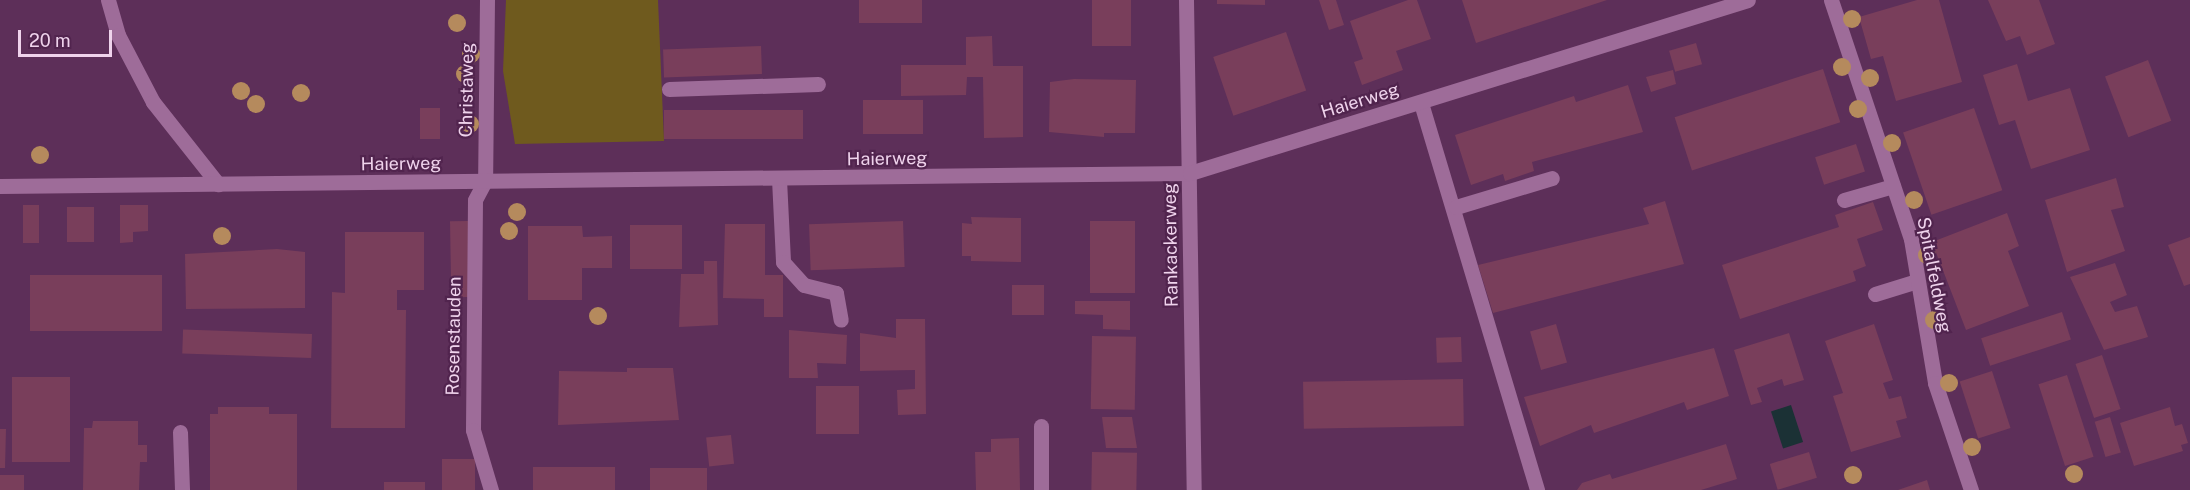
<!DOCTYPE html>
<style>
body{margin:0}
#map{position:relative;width:2190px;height:490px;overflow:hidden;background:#5d2f59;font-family:"Public Sans",sans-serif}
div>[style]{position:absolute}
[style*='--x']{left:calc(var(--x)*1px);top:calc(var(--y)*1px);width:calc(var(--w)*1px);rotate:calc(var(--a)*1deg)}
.green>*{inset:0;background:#6f5a1e}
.water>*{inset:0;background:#1b3135;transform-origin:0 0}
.building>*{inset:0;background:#793e5b;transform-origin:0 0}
.lane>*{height:15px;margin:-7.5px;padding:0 7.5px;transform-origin:7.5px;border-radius:7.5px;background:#9e6c99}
.street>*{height:15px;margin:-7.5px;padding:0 7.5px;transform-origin:7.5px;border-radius:7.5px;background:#9e6c99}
.trees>*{width:18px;height:18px;margin:-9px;border-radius:50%;background:#b58a5d}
span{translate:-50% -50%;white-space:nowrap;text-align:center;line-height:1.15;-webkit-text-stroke:4.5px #51244e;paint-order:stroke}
.street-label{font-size:18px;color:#efd3ec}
.scale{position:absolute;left:18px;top:30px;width:94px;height:27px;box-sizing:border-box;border:3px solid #efd3ec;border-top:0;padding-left:8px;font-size:18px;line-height:21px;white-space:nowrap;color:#efd3ec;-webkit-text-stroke:4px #51244e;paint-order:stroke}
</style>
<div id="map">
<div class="green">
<i style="clip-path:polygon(506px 0,658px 0,664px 141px,515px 144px,503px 71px)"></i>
</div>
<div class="water">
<i style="left:1791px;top:405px;width:39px;height:21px;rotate:72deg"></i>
</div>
<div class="building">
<i style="left:859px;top:0;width:63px;height:23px"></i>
<i style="left:1092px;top:0;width:39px;height:46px"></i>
<i style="clip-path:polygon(1217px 0,1265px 0,1265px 5px,1217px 4px)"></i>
<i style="clip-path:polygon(1319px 0,1336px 0,1344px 25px,1329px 30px)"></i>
<i style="clip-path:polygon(1408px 0,1417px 0,1431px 39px,1396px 51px,1403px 70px,1362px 85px,1354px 62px,1363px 59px,1350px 21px)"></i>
<i style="clip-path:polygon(1462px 0,1607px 0,1476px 43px)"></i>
<i style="clip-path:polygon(1917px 0,1939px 0,1962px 82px,1896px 101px,1883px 56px,1871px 59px,1859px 17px)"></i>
<i style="clip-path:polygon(1988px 0,2039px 0,2055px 44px,2027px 55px,2020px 36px,2006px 41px)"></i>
<i style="left:1286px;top:32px;width:62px;height:77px;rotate:71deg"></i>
<i style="clip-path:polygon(992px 36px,993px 66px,1023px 66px,1023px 137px,984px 138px,983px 77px,967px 77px,966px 95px,901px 96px,901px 65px,966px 65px,966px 37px)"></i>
<i style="left:1696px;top:43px;width:22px;height:28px;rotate:74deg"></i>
<i style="left:761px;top:46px;width:28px;height:98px;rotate:88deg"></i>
<i style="left:2148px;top:60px;width:65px;height:46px;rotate:69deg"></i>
<i style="clip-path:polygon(2017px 64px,2028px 101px,2070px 88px,2090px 150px,2031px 169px,2015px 120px,1999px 125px,1983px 75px)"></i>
<i style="left:1823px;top:69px;width:56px;height:156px;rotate:72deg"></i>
<i style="clip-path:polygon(1673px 70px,1676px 84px,1651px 92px,1646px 77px)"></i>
<i style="clip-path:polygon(1074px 79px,1136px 80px,1135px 133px,1104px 133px,1104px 137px,1049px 132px,1050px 82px)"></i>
<i style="clip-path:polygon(1628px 85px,1643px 132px,1532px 162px,1534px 171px,1505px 181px,1503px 174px,1471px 185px,1455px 135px,1574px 96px,1576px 102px)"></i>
<i style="left:863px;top:100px;width:60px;height:34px"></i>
<i style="left:420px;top:108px;width:20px;height:31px"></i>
<i style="left:1974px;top:108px;width:87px;height:75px;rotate:71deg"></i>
<i style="left:803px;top:110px;width:29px;height:139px;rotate:90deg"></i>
<i style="left:1856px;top:144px;width:29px;height:43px;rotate:72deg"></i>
<i style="clip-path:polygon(2116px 178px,2124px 207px,2111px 210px,2125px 251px,2067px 272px,2045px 200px)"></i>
<i style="clip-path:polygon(1665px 201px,1684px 264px,1493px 313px,1478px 265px,1649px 224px,1643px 208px)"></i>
<i style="clip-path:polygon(1873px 202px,1883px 230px,1857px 239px,1866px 266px,1853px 271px,1856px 281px,1740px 319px,1722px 265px,1839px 227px,1835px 215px)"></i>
<i style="left:23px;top:205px;width:16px;height:38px"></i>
<i style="clip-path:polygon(120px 205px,148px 205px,148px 231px,133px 232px,133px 242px,120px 243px)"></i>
<i style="left:67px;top:207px;width:27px;height:35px"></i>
<i style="clip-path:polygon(2007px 213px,2019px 246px,2008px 251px,2029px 306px,1966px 330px,1932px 242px)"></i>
<i style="clip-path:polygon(971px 217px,1021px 218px,1021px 262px,971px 261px,971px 256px,962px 256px,962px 223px,972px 224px)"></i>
<i style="left:468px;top:221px;width:76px;height:18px;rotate:89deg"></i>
<i style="left:903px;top:221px;width:46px;height:94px;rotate:88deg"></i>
<i style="left:1090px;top:221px;width:45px;height:72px"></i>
<i style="clip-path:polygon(725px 224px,765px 224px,765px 275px,783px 275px,783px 317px,764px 317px,764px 299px,723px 298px)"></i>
<i style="left:630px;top:225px;width:52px;height:44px"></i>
<i style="clip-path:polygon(528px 226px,582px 226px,583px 237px,612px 236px,612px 268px,582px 268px,582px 300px,528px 300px)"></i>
<i style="clip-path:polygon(345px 232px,424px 232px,424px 290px,397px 290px,397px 310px,406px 310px,405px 428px,331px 428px,332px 292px,345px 293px)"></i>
<i style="clip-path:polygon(2190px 237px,2190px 284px,2184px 286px,2168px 245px)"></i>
<i style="clip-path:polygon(277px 249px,305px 252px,305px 308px,186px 309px,185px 254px)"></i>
<i style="clip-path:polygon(704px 261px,717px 261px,718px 325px,679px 327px,681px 274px,704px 274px)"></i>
<i style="clip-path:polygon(2115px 263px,2127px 295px,2110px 302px,2115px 312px,2137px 306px,2148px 337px,2104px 350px,2070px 277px)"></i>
<i style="left:30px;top:275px;width:132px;height:56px"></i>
<i style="left:1044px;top:285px;width:30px;height:32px;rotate:90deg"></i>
<i style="clip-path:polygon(1075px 301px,1130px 301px,1130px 330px,1103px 329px,1103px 315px,1075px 314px)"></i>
<i style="left:2062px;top:312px;width:29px;height:85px;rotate:72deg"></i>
<i style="clip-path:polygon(896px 319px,925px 319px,926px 414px,898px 415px,897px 390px,915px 389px,915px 370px,860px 371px,860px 333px,896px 338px)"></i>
<i style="left:1556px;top:324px;width:40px;height:27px;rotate:74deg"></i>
<i style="clip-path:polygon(1874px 324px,1893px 380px,1883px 383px,1889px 399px,1901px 396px,1907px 418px,1896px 421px,1901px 437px,1851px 452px,1833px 396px,1843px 393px,1825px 341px)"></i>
<i style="clip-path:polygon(789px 330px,847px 335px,846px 364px,817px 363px,818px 378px,789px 378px)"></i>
<i style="clip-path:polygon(1789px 333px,1804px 380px,1784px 386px,1782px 379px,1757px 388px,1762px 402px,1751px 405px,1734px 350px)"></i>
<i style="left:312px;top:334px;width:24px;height:129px;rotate:92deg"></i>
<i style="left:1092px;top:336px;width:44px;height:73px;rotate:1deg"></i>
<i style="left:1461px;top:337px;width:25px;height:25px;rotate:88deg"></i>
<i style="clip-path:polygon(1714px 348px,1729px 396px,1687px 410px,1684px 402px,1594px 433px,1591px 425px,1540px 446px,1524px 397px)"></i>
<i style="left:2102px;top:355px;width:57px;height:28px;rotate:71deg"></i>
<i style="clip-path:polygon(627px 368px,673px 368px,679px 420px,558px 425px,559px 371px,627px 372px)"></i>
<i style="left:1992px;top:371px;width:60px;height:34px;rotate:72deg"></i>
<i style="left:2067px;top:375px;width:86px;height:30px;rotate:72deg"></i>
<i style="left:12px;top:377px;width:58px;height:85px"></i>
<i style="left:1463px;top:379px;width:47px;height:160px;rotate:89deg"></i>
<i style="left:816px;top:386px;width:43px;height:48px"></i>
<i style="clip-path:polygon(218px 407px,269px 407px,269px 414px,297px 414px,297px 490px,210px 490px,210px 414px,218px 414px)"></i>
<i style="clip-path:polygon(2170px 407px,2175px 426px,2182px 424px,2188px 443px,2181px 445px,2183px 451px,2134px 466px,2120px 423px)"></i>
<i style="clip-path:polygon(1102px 417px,1132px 417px,1137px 448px,1106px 448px)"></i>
<i style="left:2110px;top:417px;width:37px;height:16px;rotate:73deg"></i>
<i style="clip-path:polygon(93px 421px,138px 421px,138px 445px,147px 445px,147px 462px,140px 462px,139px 490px,83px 490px,84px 428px,92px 428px)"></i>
<i style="clip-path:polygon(0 429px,6px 429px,5px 468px,0 468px)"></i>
<i style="left:731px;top:435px;width:29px;height:25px;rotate:84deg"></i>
<i style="clip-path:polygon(1019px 438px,1020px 490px,976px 490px,975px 452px,991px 452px,991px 439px)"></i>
<i style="clip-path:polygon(1726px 444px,1737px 479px,1701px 490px,1577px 490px,1582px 483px,1610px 474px,1612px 479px)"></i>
<i style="left:1092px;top:452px;width:45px;height:38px;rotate:1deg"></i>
<i style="left:1809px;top:452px;width:27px;height:41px;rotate:73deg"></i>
<i style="left:442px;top:459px;width:33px;height:31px"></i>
<i style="left:533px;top:467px;width:82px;height:23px"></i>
<i style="left:650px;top:468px;width:57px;height:22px"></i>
<i style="left:0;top:475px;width:24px;height:15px"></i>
<i style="clip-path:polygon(1927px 480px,1930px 490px,1898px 490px)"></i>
<i style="left:384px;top:482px;width:41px;height:8px"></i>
</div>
<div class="lane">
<i style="--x:108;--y:0;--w:36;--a:74"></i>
<i style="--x:118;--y:35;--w:76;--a:62.4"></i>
<i style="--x:153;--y:102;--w:105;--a:51.6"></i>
<i style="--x:669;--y:89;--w:149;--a:-1.9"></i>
<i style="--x:1421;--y:103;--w:404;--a:73.3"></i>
<i style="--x:779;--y:179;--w:83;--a:87.2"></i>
<i style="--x:783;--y:262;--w:31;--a:48"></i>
<i style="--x:804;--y:285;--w:33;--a:14"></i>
<i style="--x:836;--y:293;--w:27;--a:80"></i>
<i style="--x:1844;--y:200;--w:51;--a:-15.9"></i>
<i style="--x:1456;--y:207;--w:100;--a:-16.8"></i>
<i style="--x:1875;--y:294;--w:44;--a:-17.2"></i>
<i style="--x:1041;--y:426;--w:64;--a:90"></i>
<i style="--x:180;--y:432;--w:58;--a:88"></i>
</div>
<div class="street">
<i style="--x:487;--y:0;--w:181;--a:90.6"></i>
<i style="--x:485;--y:181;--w:21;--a:118"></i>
<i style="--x:475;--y:200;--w:230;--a:90.5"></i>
<i style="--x:473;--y:430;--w:63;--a:73.3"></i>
<i style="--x:1186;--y:0;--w:490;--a:89.1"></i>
<i style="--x:1831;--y:0;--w:252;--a:71.5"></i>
<i style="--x:1911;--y:239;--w:146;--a:80.5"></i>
<i style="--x:1935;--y:383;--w:113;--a:71.4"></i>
<i style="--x:0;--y:186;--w:1190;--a:-0.63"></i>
<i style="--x:1190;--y:173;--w:584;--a:-17.23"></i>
</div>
<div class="trees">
<i style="left:1852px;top:19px"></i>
<i style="left:457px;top:23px"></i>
<i style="left:471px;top:54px"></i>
<i style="left:1842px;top:67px"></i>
<i style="left:465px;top:74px"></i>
<i style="left:1870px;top:78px"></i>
<i style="left:241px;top:91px"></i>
<i style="left:301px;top:93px"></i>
<i style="left:256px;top:104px"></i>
<i style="left:1858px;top:109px"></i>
<i style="left:470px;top:124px"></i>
<i style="left:1892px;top:143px"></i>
<i style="left:40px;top:155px"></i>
<i style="left:1914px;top:200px"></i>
<i style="left:517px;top:212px"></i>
<i style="left:509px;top:231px"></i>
<i style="left:222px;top:236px"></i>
<i style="left:1927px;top:255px"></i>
<i style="left:598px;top:316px"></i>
<i style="left:1934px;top:320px"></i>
<i style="left:1949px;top:383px"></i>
<i style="left:1972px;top:447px"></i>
<i style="left:2074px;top:474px"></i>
<i style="left:1853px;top:475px"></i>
</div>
<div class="street-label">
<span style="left:467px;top:90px;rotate:-89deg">Christaweg</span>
<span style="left:1360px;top:101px;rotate:-17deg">Haierweg</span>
<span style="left:887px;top:159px;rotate:-1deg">Haierweg</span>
<span style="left:401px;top:164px;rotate:-1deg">Haierweg</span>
<span style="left:1171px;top:245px;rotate:-91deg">Rankackerweg</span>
<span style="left:1934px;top:275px;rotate:79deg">Spitalfeldweg</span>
<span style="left:454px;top:336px;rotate:-89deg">Rosenstauden</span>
</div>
<div class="scale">20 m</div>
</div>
